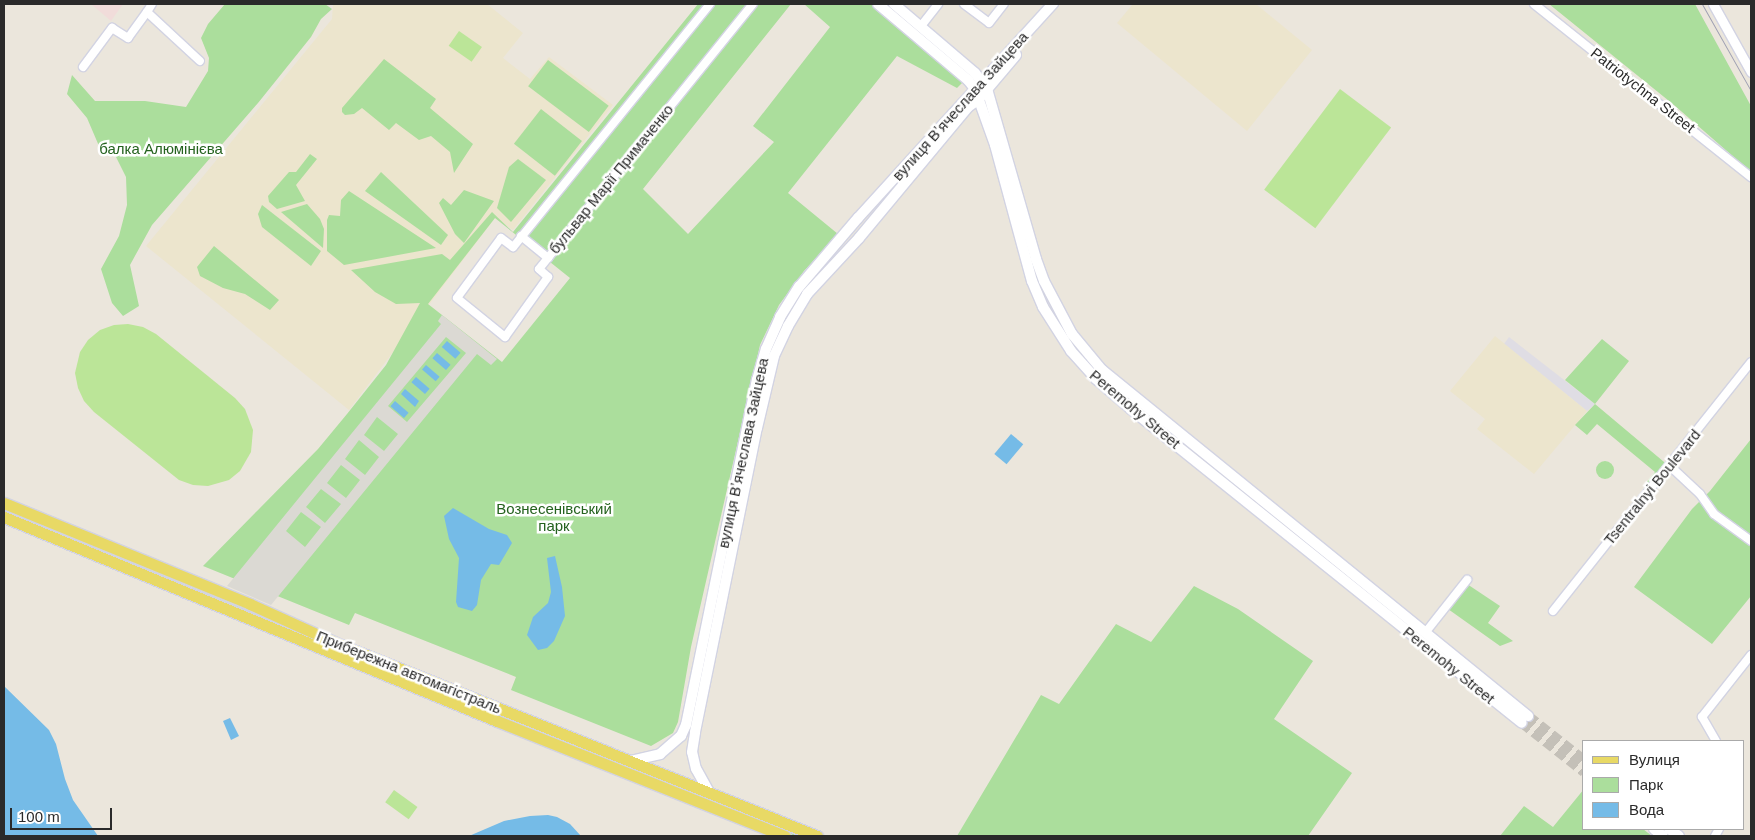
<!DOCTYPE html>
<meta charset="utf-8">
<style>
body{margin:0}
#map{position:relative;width:1755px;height:840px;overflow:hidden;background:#ebe6dc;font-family:Helvetica,sans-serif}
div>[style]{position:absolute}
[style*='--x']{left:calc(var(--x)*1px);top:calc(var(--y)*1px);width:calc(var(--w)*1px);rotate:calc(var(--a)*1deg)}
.industrial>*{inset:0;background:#dfdde4}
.education>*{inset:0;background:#ece5cd}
.medical>*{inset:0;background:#f1dcda}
.green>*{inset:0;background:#abde9c;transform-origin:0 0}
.round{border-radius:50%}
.pitch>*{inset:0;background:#bbe598;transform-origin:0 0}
.plaza>*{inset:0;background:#dbd9d3}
.water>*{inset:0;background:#75bbe7;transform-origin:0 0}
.secondary-tunnel>*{height:10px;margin-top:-5px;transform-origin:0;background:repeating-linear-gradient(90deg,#c4c0b8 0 10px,transparent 0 15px)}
.roads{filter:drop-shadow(1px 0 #d2d3e2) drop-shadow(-1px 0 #d2d3e2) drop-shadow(0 1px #d2d3e2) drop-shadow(0 -1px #d2d3e2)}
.minor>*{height:8px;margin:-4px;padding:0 4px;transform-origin:4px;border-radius:4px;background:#fff}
.tertiary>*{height:9px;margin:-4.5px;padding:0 4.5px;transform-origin:4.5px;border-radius:4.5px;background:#fff}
.secondary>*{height:10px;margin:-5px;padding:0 5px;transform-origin:5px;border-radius:5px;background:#fff}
.primary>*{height:11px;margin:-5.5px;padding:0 5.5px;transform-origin:5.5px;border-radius:5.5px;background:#e8d965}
.tram>*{height:1px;margin:-0.5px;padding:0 0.5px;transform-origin:0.5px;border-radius:0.5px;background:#9fa0b3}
span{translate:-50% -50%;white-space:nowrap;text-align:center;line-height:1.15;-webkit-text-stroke:5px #fff;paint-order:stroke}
.street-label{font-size:15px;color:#2a2a2a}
.park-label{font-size:15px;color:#24621e}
.frame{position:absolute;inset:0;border:5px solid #2a2a2a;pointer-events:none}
.legend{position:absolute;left:1582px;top:740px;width:162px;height:90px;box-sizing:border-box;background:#fff;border:1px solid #aaa;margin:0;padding:6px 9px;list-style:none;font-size:15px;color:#2a2a2a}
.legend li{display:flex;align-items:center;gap:10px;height:25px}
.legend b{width:25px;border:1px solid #aaa}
.scale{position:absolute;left:10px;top:808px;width:102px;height:22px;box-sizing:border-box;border:2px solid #2a2a2a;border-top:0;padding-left:6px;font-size:15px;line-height:18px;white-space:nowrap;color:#2a2a2a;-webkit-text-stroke:4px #fff;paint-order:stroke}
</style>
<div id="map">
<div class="industrial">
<i style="clip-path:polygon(1509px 337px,1595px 404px,1587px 411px,1504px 344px)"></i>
</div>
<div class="education">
<i style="clip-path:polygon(333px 4px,487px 4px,523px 33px,503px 58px,530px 79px,549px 57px,613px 105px,513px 230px,495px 218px,349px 410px,146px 246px,332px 19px)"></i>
<i style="clip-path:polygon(1133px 4px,1256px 4px,1312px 50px,1247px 131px,1117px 23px)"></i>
<i style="clip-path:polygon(1495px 336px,1587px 411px,1534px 474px,1477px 429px,1485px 419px,1450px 391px)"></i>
</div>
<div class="medical">
<i style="clip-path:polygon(91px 4px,123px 4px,111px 21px)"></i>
</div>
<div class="green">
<i style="clip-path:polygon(225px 4px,325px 4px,332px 9px,321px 19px,311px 37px,258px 103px,152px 225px,130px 265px,139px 306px,123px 316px,112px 303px,101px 269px,119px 236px,127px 205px,126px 177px,116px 157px,99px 146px,87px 118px,67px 94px,72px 75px,95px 101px,145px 101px,186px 107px,208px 71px,209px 58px,201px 38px,208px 24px)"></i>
<i style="clip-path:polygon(evenodd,698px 4px,791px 4px,643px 189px,688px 234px,774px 142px,753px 126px,830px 27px,804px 4px,871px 4px,965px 80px,957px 88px,897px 56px,788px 193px,838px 234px,804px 271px,779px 305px,760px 345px,691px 647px,678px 722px,673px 733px,651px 746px,511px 690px,516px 677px,355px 613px,349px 625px,203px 566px,318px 449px,347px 414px,386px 365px,420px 303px,396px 304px,375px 292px,351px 270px,442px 254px,450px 260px,492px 212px,513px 232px,698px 4px,495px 218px,570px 278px,502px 362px,428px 304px,495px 218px)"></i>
<i style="clip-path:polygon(1549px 4px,1695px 4px,1751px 106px,1751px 172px,1674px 105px)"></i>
<i style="clip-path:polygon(384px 59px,436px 99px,430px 108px,473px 144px,454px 173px,450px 152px,431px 136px,419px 140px,396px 123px,389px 130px,362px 108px,354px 114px,345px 115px,342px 112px,342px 108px)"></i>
<i style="left:548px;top:60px;width:76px;height:33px;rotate:37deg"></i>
<i style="left:541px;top:109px;width:52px;height:44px;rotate:38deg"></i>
<i style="clip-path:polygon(310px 154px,317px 159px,296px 185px,305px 201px,277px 209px,269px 202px,268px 196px,289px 172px,296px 172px)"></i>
<i style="clip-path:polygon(518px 159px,546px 180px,511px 222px,497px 208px,509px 167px)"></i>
<i style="clip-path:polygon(381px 172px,448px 235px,441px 245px,365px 191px)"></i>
<i style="clip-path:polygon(464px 190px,494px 201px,464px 243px,455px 234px,439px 203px,443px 198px,451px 205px)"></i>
<i style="clip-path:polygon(349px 191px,436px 248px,344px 265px,327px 251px,327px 220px,329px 215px,340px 216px,341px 200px)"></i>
<i style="clip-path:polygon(307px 204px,320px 219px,324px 229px,323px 248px,281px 212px)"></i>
<i style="clip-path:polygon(262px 205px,321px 251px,311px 266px,262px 227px,258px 214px)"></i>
<i style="clip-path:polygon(214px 246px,279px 300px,270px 310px,245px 294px,223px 288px,200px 276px,197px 267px)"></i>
<i style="clip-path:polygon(1602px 339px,1629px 361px,1595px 404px,1670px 467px,1652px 488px,1646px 483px,1655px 472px,1597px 424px,1587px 435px,1575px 425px,1595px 404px,1565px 380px)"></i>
<i style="clip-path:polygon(1751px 439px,1751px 596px,1712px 644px,1634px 587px,1692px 509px,1710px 491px)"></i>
<i class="round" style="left:1596px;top:461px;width:18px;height:18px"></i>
<i style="left:4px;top:508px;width:191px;height:6px;rotate:23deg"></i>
<i style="clip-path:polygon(1467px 584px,1500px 606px,1488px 623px,1513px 641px,1500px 646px,1448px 609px)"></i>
<i style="clip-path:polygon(1194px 586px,1238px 609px,1313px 661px,1274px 719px,1352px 773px,1308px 836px,957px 836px,1041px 695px,1059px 704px,1116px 624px,1151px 642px)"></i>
<i style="clip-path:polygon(202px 592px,366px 659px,804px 836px,792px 836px,200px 595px)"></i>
<i style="clip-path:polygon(1584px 789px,1584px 829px,1643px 829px,1652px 836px,1500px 836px,1524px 806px,1553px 827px)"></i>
</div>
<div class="pitch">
<i style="left:459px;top:31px;width:28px;height:18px;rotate:35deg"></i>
<i style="left:1340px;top:89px;width:64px;height:126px;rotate:37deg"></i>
<i style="clip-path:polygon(128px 324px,143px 327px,156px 334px,235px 398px,245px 409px,253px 430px,251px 452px,240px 471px,229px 480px,208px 486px,193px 485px,179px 480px,94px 412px,84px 401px,78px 388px,75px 373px,80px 352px,88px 340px,100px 330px,114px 325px)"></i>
<i style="left:394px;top:790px;width:29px;height:15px;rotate:36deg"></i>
</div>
<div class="plaza">
<i style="clip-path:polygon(evenodd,442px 315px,497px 359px,491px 365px,477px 354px,271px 605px,227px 586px,441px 324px,438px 321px,442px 315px,446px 337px,466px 353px,407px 422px,388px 406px,446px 337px,442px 315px,377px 417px,398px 434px,384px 451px,364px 435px,377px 417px,442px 315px,359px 440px,379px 457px,365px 475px,345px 459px,359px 440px,442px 315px,341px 465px,360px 480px,346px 498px,327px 483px,341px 465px,442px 315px,321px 489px,341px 504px,325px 523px,306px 507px,321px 489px,442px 315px,301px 512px,321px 527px,305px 547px,286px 531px,301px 512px)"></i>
</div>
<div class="water">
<i style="left:447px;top:341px;width:18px;height:8px;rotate:41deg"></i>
<i style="left:437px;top:353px;width:18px;height:7px;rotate:41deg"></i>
<i style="left:426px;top:365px;width:18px;height:6px;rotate:41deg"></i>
<i style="left:416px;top:377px;width:18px;height:7px;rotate:41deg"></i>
<i style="clip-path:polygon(405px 389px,419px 401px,415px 407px,401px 394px)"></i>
<i style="left:395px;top:401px;width:18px;height:7px;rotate:41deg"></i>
<i style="left:1011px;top:434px;width:16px;height:26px;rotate:40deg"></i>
<i style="clip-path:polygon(453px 508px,489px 529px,507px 535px,512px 543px,499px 565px,491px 564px,481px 580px,477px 605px,472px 611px,458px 607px,456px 602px,459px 558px,449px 539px,444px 516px)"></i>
<i style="clip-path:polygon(555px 556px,562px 587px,565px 616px,554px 641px,547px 648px,538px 650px,527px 635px,533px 617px,548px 603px,551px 592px,547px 558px)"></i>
<i style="clip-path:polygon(4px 686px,49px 730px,56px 744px,65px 779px,73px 800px,98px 836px,4px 836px)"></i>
<i style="clip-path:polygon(230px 718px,239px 736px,231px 740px,223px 721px)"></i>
<i style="clip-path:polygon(548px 815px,557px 817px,570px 824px,581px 836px,469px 836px,504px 821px,530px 816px)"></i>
</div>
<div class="secondary-tunnel">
<i style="--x:1528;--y:716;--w:71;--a:38.2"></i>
<i style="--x:1522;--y:723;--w:79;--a:38.3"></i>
</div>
<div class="roads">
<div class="minor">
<i style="--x:152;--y:4;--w:9;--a:122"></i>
<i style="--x:147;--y:12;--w:72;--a:42.8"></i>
<i style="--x:710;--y:4;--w:313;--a:129"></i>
<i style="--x:513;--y:247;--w:15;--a:-143"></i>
<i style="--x:501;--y:238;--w:74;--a:126.3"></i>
<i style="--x:457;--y:298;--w:62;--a:39.1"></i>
<i style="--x:505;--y:337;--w:74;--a:-54.4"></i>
<i style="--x:548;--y:277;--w:12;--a:-138"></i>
<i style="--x:539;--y:269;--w:341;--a:-51.1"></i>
<i style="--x:964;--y:4;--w:31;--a:37"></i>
<i style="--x:989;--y:23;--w:24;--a:-52"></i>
<i style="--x:1534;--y:4;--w:278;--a:38.6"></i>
<i style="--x:921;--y:26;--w:28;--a:-52"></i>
<i style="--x:83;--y:67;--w:49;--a:-53.4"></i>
<i style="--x:112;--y:28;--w:19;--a:32"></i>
<i style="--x:128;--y:38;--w:32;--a:-54"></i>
<i style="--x:521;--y:236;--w:35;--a:39"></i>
<i style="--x:1670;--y:466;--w:41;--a:43"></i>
<i style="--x:1700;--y:494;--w:24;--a:55"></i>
<i style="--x:1714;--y:514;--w:46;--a:36.1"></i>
<i style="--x:1553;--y:611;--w:318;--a:-51.5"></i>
<i style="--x:1425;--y:633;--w:68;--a:-51.6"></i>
<i style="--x:1716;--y:741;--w:28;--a:-120"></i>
<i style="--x:1702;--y:717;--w:79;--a:-51.7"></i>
<i style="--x:1715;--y:836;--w:8;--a:-60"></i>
</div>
<div class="tertiary">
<i style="--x:1713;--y:4;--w:78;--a:60.8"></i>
</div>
<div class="secondary">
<i style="--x:878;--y:4;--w:118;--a:40.2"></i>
<i style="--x:968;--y:80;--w:11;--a:52"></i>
<i style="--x:975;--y:89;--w:59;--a:70.3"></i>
<i style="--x:995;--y:145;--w:141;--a:74.8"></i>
<i style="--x:1032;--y:281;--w:28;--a:67"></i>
<i style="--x:1043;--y:307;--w:52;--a:57.5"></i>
<i style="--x:1071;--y:351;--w:38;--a:48"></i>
<i style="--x:1096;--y:379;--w:46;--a:40.6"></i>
<i style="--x:1131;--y:409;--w:501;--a:38.77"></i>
<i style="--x:894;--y:4;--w:106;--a:40.4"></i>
<i style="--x:975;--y:73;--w:20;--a:53"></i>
<i style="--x:987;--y:89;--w:177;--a:73.9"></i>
<i style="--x:1036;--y:259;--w:23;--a:70"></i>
<i style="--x:1044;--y:281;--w:60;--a:62.2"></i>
<i style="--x:1072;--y:334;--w:47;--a:50.2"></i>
<i style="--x:1102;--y:370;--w:549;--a:39.08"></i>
<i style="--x:630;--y:761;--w:31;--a:-13"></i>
<i style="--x:660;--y:754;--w:28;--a:-41"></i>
<i style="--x:681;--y:736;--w:12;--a:-66"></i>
<i style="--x:686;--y:725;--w:352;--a:-78.4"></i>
<i style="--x:757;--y:380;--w:32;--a:-74"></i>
<i style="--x:766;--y:349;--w:35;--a:-66"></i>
<i style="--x:780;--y:317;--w:36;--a:-58"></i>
<i style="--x:799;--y:287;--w:91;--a:-49.5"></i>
<i style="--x:858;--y:218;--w:290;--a:-47.7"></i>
<i style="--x:709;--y:792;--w:26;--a:-119"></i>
<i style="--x:696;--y:769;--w:17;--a:-103"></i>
<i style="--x:692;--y:752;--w:20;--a:-81"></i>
<i style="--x:695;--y:732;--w:310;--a:-78.5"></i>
<i style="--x:757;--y:428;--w:74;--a:-76.7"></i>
<i style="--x:774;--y:356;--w:33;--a:-65"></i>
<i style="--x:788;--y:326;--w:37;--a:-59"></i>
<i style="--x:807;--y:294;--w:76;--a:-47.1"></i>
<i style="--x:859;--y:238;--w:170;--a:-50.2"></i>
<i style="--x:968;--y:107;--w:12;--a:-35"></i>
<i style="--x:978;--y:100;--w:59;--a:-49.8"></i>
<i style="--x:1654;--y:829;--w:11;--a:38"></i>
<i style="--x:1669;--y:829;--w:12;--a:35"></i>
</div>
<div class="primary">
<i style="--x:4;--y:503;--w:266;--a:22.3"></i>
<i style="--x:250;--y:604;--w:100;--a:24.3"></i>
<i style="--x:341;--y:645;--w:513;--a:21.86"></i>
<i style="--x:4;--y:517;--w:534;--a:22.48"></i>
<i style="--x:497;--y:721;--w:310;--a:21.8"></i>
</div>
</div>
<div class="tram">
<i style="--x:1702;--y:4;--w:100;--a:60.6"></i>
</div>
<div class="street-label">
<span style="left:1643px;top:90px;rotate:38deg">Patriotychna Street</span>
<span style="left:960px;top:106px;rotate:-48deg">вулиця Вʼячеслава Зайцева</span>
<span style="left:611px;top:179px;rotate:-51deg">бульвар Марії Примаченко</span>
<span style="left:1135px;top:409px;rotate:40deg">Peremohy Street</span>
<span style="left:743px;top:453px;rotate:-78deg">вулиця Вʼячеслава Зайцева</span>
<span style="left:1652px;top:487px;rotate:-51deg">Tsentralnyi Boulevard</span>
<span style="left:1449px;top:665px;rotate:39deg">Peremohy Street</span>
<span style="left:409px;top:672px;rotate:22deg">Прибережна автомагістраль</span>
</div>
<div class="park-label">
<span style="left:161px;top:149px">балка Алюмінієва</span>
<span style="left:554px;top:517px">Вознесенівський<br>парк</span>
</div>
<div class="frame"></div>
<ul class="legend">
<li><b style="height:6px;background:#e8d965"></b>Вулиця</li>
<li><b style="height:14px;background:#abde9c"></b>Парк</li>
<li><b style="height:14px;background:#75bbe7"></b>Вода</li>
</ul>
<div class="scale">100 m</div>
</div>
